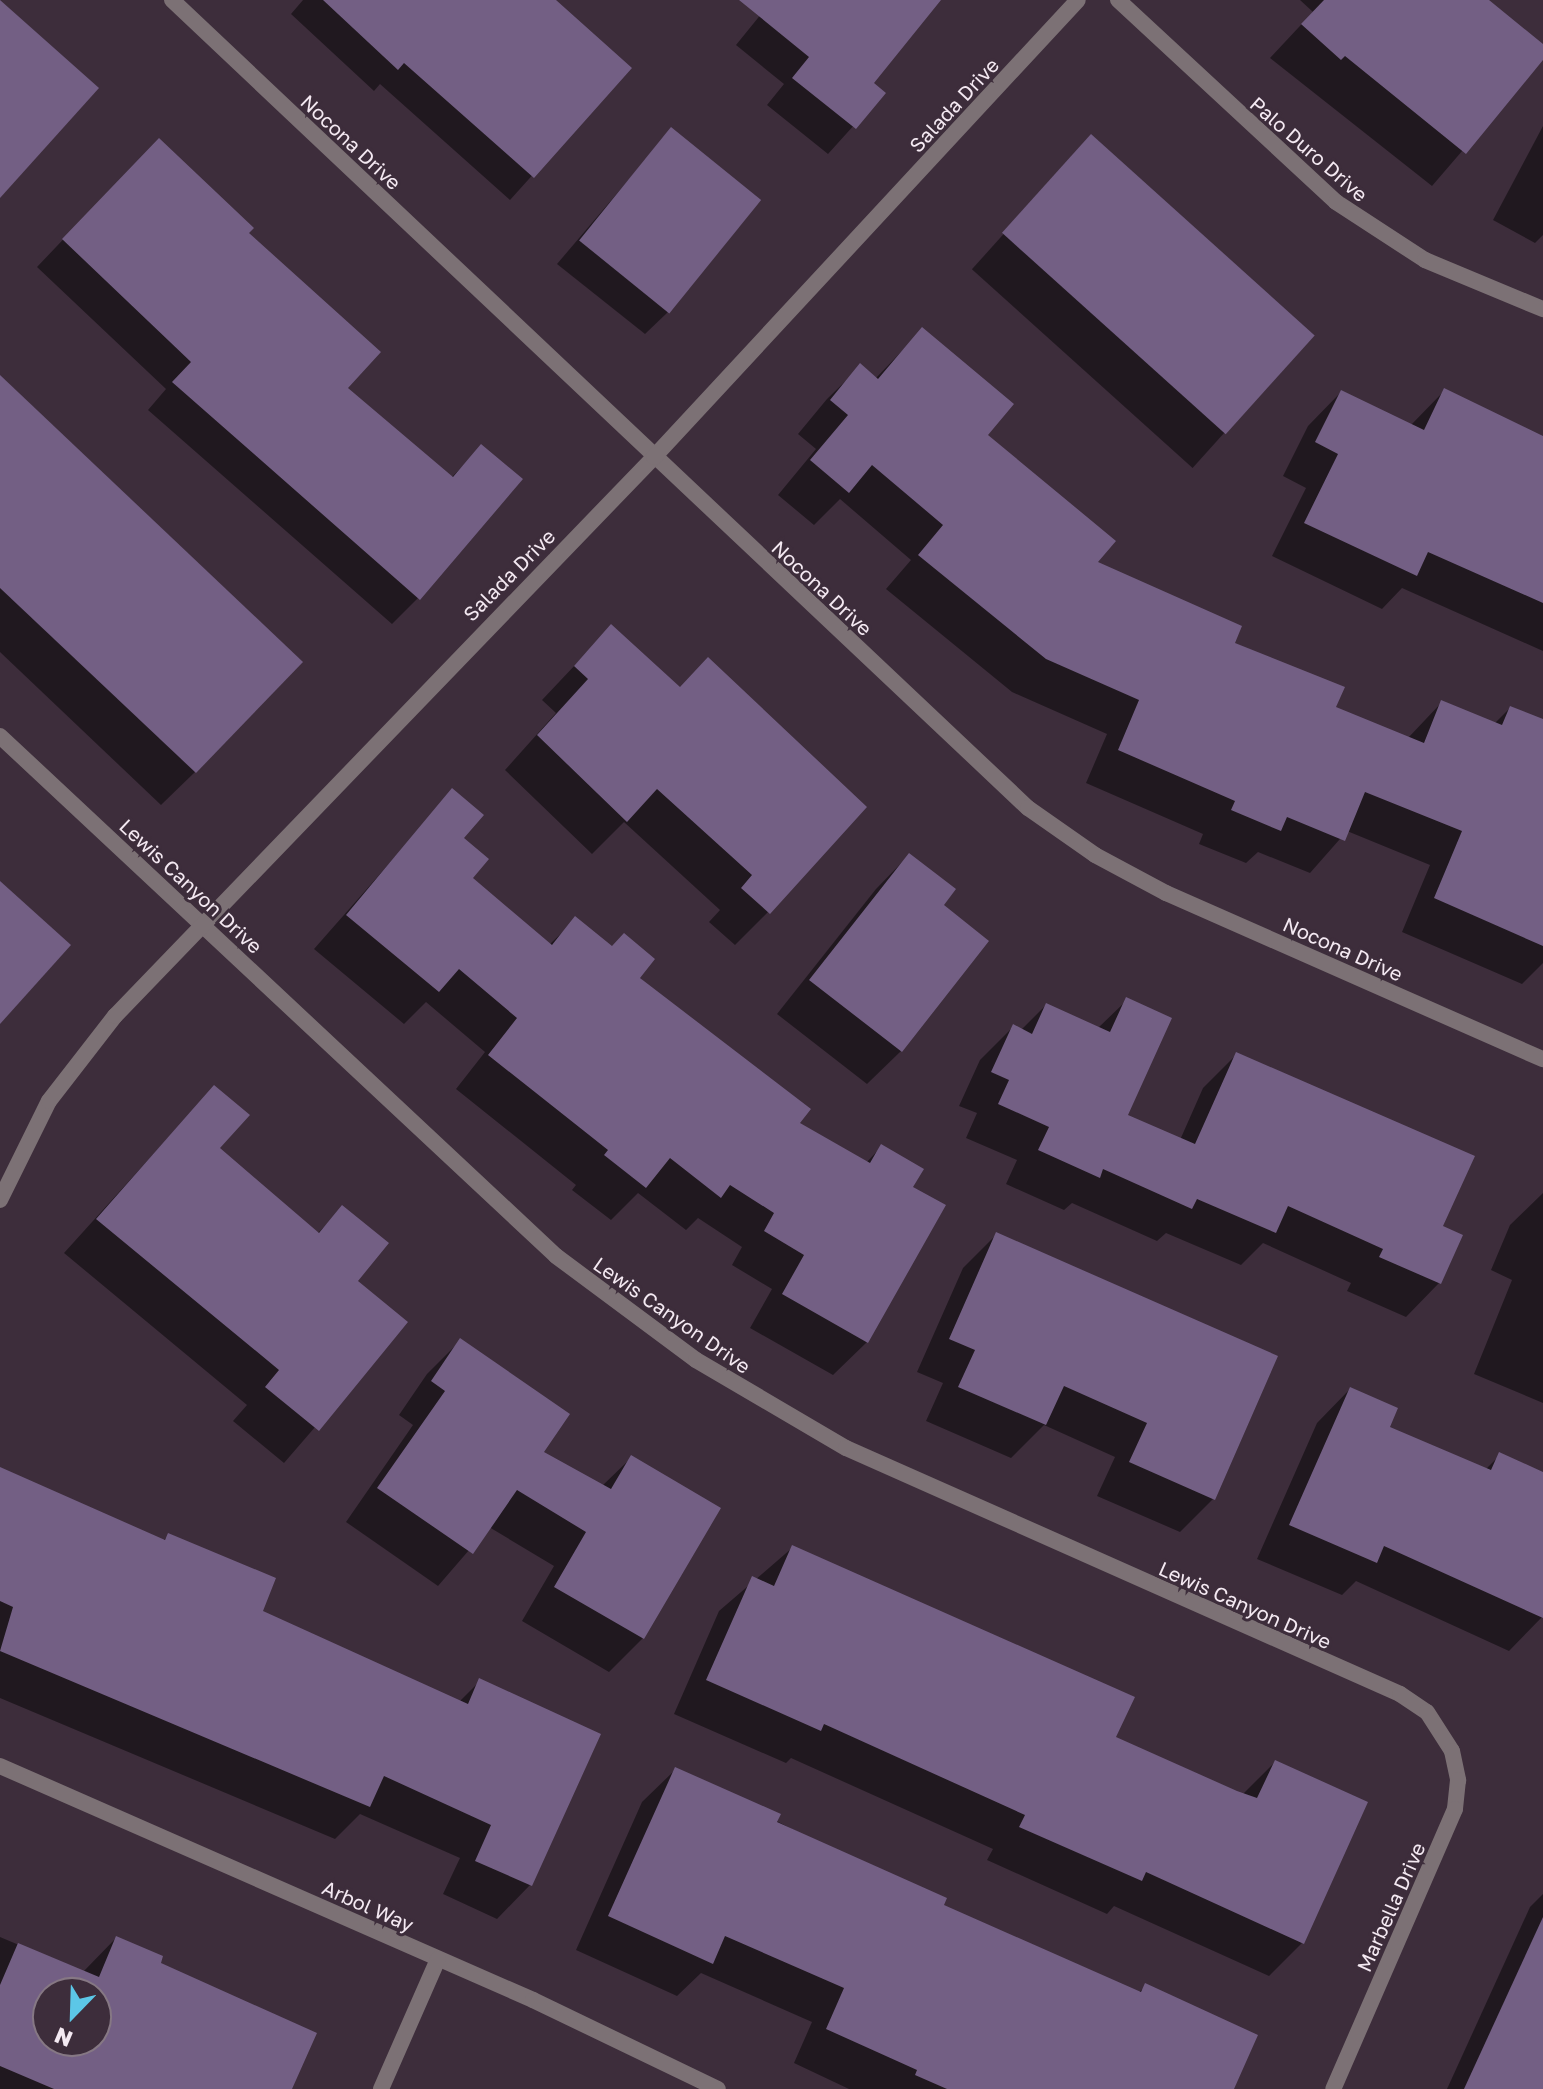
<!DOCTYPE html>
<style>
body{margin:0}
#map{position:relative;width:1543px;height:2089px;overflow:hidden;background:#3d2d3b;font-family:"Golos Text",sans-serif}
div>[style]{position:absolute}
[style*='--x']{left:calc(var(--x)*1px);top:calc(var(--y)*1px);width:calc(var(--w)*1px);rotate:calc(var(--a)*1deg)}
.shadow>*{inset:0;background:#0007;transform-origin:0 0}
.building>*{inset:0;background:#735f84;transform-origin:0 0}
.street>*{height:16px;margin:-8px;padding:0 8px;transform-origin:8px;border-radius:8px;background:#7c7175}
span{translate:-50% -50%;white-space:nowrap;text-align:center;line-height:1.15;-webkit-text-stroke:6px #3d2d3b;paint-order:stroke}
.street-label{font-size:20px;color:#f4e9f2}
.north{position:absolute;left:32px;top:1977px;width:80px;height:80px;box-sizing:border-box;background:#3d2d3b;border:2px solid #867884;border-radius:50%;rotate:203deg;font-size:22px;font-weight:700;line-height:32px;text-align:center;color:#f4e9f2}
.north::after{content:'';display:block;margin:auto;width:28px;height:36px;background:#5cc7e7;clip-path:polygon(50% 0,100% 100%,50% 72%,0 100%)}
</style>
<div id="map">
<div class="shadow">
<i style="clip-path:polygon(303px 0,553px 0,629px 68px,510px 200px,380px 84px,374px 91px,291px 14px)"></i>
<i style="clip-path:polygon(757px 0,938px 0,871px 83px,883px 93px,828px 154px,767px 105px,784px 84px,736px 45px,766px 8px)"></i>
<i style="clip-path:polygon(1300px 0,1487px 0,1543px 47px,1543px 57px,1432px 186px,1270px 58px,1313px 12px)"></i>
<i style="clip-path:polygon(1543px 126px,1543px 235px,1535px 243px,1493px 220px)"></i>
<i style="clip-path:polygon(671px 130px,668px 312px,645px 334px,557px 264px)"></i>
<i style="left:1091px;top:137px;width:297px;height:178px;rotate:42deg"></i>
<i style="clip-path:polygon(133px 166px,346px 389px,451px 478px,481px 447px,418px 598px,392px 624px,148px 410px,166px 389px,37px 267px)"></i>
<i style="clip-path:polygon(922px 330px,985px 436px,1095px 563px,1334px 708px,1408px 738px,1442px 702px,1494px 724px,1510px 708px,1543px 722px,1543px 963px,1522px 984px,1402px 932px,1430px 865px,1347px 831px,1310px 873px,1258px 852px,1246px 863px,1199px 844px,1203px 834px,1086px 783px,1107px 734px,1012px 692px,886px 589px,911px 560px,840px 499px,814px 525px,778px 495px,816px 449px,798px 434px,827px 399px,861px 366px,875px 379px)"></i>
<i style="clip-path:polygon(0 379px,195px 772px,161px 805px,0 652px)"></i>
<i style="clip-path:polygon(1445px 390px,1543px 438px,1543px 651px,1402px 588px,1382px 609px,1272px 556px,1306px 488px,1283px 476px,1308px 426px,1341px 392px,1410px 426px)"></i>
<i style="clip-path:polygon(611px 627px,679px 689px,768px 912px,735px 945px,709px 922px,720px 910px,624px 822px,592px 854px,505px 770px,556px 713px,542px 700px)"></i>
<i style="clip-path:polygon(453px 791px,470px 878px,549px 945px,576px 919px,797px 1123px,866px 1163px,881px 1147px,911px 1188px,867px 1342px,833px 1375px,750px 1328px,772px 1289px,732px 1265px,742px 1247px,698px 1218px,686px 1230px,638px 1193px,611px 1220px,572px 1190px,576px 1185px,456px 1089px,485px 1052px,426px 1002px,404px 1024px,314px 949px)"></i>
<i style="clip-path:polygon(909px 855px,941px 906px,901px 1051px,867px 1084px,777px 1014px,876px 889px)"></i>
<i style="clip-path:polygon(1127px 1000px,1125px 1116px,1180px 1140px,1203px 1088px,1236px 1055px,1441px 1227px,1439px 1283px,1406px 1317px,1347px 1291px,1351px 1283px,1263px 1243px,1241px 1265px,1166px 1233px,1157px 1241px,1072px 1203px,1064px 1210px,1006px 1184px,1017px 1160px,966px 1138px,977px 1113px,959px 1106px,980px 1060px,1013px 1027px,1021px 1030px,1046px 1005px,1098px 1028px)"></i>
<i style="clip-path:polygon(214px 1087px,218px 1149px,317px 1234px,343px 1208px,355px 1281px,405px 1323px,284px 1463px,233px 1421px,247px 1405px,64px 1253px)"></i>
<i style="clip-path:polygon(1543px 1193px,1543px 1403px,1474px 1374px,1512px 1280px,1491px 1270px,1510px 1225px)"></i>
<i style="clip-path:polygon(996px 1235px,1213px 1499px,1180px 1532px,1097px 1496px,1115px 1457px,1044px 1425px,1011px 1458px,926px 1421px,943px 1383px,917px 1372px,963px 1268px)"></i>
<i style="clip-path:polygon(460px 1341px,541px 1452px,602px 1486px,632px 1457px,643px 1638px,609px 1672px,522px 1621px,554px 1566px,489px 1527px,438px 1586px,346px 1522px,413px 1425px,399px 1415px,427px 1374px)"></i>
<i style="clip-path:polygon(1350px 1389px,1387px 1428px,1485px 1470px,1500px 1455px,1543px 1474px,1543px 1616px,1509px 1651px,1356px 1581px,1342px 1595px,1257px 1559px,1317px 1423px)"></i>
<i style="clip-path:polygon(0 1469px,163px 1541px,168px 1536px,260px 1612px,459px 1702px,480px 1681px,599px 1735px,530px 1885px,497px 1919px,443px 1894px,460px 1858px,360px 1814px,335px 1839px,0 1698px)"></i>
<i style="clip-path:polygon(792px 1548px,1114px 1738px,1242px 1795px,1275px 1762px,1302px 1943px,1269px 1976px,1114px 1906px,1107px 1914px,987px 1860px,993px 1849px,791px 1758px,786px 1763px,674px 1714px,719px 1611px)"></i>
<i style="clip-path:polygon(676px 1769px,941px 1906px,1138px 1993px,1146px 1986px,1232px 2089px,849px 2089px,794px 2063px,812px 2022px,701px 1973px,677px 1996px,576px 1950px,642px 1802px)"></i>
<i style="clip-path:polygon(1543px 1894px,1543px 2089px,1447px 2089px,1530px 1907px)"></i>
<i style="clip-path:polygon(evenodd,0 1937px,83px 1972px,116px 1938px,158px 1964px,290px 2089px,0 2089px,0 1937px,48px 1993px,96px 1993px,96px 2041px,48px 2041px,48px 1993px)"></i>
</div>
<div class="building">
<i style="clip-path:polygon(0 0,99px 88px,0 198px)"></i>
<i style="clip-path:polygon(323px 0,556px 0,632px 68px,534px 178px,404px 63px,398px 70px)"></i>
<i style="clip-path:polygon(739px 0,941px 0,874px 83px,886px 93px,856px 129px,792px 78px,809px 57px)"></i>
<i style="clip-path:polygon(1324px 0,1489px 0,1543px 44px,1543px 60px,1466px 154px,1345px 56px,1341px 60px,1301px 24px)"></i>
<i style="left:671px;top:127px;width:116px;height:146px;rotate:39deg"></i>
<i style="left:1091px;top:134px;width:301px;height:133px;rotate:42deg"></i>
<i style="clip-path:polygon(159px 138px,254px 228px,249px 233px,381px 352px,348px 388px,453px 477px,481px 444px,523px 479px,420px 600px,172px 382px,191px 362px,62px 239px)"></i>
<i style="clip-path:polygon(922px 327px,1014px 404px,988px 435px,1116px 541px,1098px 562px,1242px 626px,1235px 643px,1345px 687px,1336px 707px,1424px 743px,1441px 700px,1502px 725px,1510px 706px,1543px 719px,1543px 946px,1434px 898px,1462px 831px,1365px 792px,1345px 841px,1287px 817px,1281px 831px,1231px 810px,1235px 801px,1118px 750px,1139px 700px,1046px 659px,918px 555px,943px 525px,872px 465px,849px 493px,810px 460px,848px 415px,830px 400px,860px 363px,878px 379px)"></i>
<i style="clip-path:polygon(0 375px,303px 662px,196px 773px,0 588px)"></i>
<i style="clip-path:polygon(1444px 388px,1543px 436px,1543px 603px,1428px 552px,1417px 576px,1304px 523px,1338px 454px,1315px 442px,1341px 390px,1424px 430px)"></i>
<i style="clip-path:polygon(611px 624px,680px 687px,708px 657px,867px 807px,770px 914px,741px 888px,752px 875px,657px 789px,627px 822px,537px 735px,588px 679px,574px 666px)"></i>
<i style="clip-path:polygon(452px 788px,484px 815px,464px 838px,489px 859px,473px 878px,552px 945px,575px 916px,612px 946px,624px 933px,655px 959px,640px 978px,811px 1109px,800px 1123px,870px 1163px,881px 1144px,924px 1169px,913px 1187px,946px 1205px,868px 1343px,782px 1294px,804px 1255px,764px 1231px,774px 1213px,730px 1185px,721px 1198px,670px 1158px,646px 1188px,604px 1155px,608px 1150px,488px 1055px,517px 1018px,459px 969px,439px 992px,346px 915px)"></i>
<i style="clip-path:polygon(909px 853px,956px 889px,944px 905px,989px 941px,902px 1052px,809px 980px)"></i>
<i style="clip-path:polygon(0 881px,71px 945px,0 1024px)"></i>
<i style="clip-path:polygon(1126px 997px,1172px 1018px,1128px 1115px,1195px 1144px,1236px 1052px,1475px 1156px,1443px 1226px,1463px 1235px,1441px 1284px,1379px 1257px,1383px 1249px,1288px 1206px,1276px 1233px,1197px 1199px,1192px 1209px,1103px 1169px,1100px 1178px,1038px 1150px,1049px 1127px,998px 1104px,1009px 1080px,991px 1072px,1013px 1024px,1032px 1034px,1046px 1003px,1110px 1032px)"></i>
<i style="clip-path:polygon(214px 1085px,250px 1115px,220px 1148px,319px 1233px,342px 1205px,389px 1243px,358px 1281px,408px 1322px,319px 1431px,265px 1387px,279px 1370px,96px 1219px)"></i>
<i style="clip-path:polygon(996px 1232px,1278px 1356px,1215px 1500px,1129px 1462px,1147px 1423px,1064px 1386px,1046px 1425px,958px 1387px,975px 1350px,949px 1339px)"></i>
<i style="clip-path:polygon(460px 1338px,570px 1414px,544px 1452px,611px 1489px,631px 1455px,721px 1508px,644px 1639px,554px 1587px,586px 1532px,517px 1490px,473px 1554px,377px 1488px,445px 1391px,431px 1381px)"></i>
<i style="clip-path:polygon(1350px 1387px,1398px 1408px,1390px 1427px,1491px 1470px,1499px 1452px,1543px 1472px,1543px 1618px,1384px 1546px,1377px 1563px,1289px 1525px)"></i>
<i style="clip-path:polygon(0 1467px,165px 1540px,168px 1533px,276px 1578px,263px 1611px,468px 1704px,479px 1678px,601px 1734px,532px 1886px,475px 1861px,491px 1825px,384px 1776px,370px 1807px,0 1651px,13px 1607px,0 1601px)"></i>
<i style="clip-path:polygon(792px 1545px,1135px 1697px,1116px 1737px,1237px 1791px,1257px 1798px,1275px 1760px,1368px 1802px,1304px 1944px,1146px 1872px,1142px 1881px,1019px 1827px,1025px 1815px,824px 1724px,821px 1731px,706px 1680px,752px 1576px,774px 1586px)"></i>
<i style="clip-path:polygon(675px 1767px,781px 1814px,777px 1822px,947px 1898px,944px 1905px,1141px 1992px,1145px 1983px,1258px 2035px,1234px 2089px,947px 2089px,915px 2075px,917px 2070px,826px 2029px,844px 1988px,725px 1936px,713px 1964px,608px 1916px)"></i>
<i style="clip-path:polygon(1543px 1917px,1543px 2089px,1464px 2089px)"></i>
<i style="clip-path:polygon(evenodd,116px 1936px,163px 1956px,161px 1963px,317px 2033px,292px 2089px,54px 2089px,0 2066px,0 1985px,18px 1943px,99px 1977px,116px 1936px,48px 1993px,96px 1993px,96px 2041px,48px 2041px,48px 1993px)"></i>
</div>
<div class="street">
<i style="--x:172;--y:0;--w:1177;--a:43.35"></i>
<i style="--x:1028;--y:808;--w:82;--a:35"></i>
<i style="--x:1095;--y:855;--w:81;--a:28.2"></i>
<i style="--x:1166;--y:893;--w:412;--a:23.8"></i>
<i style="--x:1118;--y:0;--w:297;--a:42.8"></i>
<i style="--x:1336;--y:202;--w:106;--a:33.1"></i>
<i style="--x:1425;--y:260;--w:128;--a:22.6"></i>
<i style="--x:0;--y:736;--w:761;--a:43.08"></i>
<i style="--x:556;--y:1256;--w:174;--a:36.6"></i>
<i style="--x:696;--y:1360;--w:174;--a:30.4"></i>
<i style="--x:846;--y:1448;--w:606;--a:23.94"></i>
<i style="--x:1400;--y:1694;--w:32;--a:34"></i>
<i style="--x:1427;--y:1712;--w:46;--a:57.3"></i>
<i style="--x:1452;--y:1751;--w:30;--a:78"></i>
<i style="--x:1458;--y:1780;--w:29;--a:96"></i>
<i style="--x:1455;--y:1809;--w:305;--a:113.5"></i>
<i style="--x:0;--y:1200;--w:110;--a:-63.7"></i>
<i style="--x:49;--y:1101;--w:108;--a:-52.2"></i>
<i style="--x:115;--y:1016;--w:777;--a:-46.04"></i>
<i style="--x:654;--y:457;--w:623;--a:-47.15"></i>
<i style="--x:0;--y:1766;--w:582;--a:23.7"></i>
<i style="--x:533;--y:2000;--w:205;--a:25.7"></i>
<i style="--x:381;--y:2089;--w:142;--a:-66.3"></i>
</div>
<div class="street-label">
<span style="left:954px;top:105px;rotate:-47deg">Salada Drive</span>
<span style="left:351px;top:142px;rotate:43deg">Nocona Drive</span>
<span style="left:1309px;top:149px;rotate:41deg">Palo Duro Drive</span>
<span style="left:509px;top:575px;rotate:-45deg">Salada Drive</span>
<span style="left:822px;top:588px;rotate:43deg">Nocona Drive</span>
<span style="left:191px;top:886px;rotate:43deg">Lewis Canyon Drive</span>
<span style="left:1343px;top:949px;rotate:24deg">Nocona Drive</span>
<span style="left:672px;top:1315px;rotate:35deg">Lewis Canyon Drive</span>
<span style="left:1245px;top:1605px;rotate:24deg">Lewis Canyon Drive</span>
<span style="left:368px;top:1906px;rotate:24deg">Arbol Way</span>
<span style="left:1391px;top:1907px;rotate:-66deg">Marbella Drive</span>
</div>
<div class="north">N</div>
</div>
